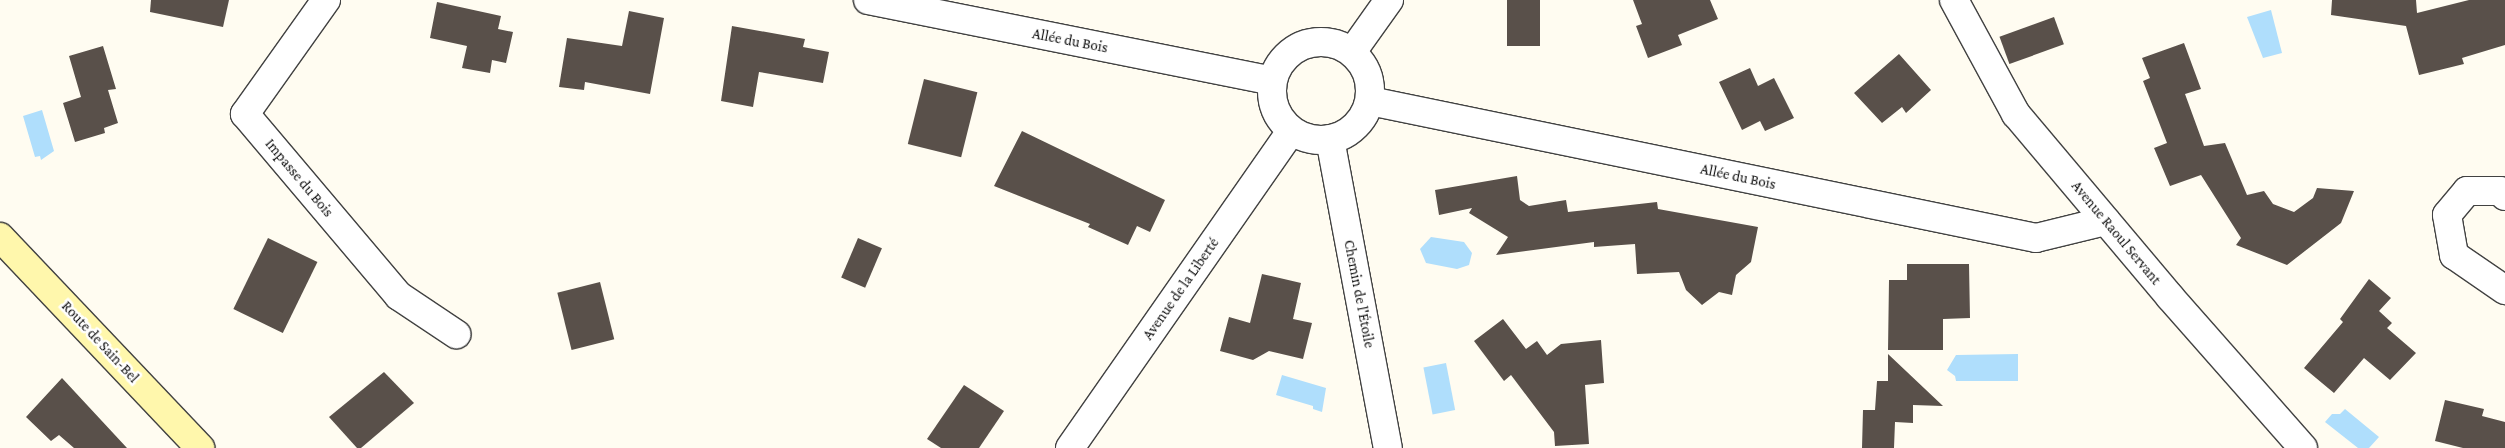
<!DOCTYPE html>
<meta charset="utf-8">
<style>
body{margin:0}
#map{position:relative;width:2505px;height:448px;overflow:hidden;background:#fffcf1;font-family:"Crimson Pro",serif}
div>[style]{position:absolute}
[style*='--x']{left:calc(var(--x)*1px);top:calc(var(--y)*1px);width:calc(var(--w)*1px);rotate:calc(var(--a)*1deg)}
.water>*{inset:0;background:#afdefc;transform-origin:0 0}
.building>*{inset:0;background:#59504a;transform-origin:0 0}
.roads{filter:drop-shadow(1px 0 #424242) drop-shadow(-1px 0 #424242) drop-shadow(0 1px #424242) drop-shadow(0 -1px #424242)}
.street>*{height:28px;margin:-14px;padding:0 14px;transform-origin:14px;border-radius:14px;background:#fff}
.street>.ring{margin:-14px;padding:0;box-sizing:content-box;background:none;border:28px solid #fff;border-radius:50%}
.secondary>*{height:28px;margin:-14px;padding:0 14px;transform-origin:14px;border-radius:14px;background:#fff7ac}
span{translate:-50% -50%;white-space:nowrap;text-align:center;line-height:1.15;-webkit-text-stroke:5px #fff;paint-order:stroke}
.street-label{font-size:15px;color:#0f0f0f}
</style>
<div id="map">
<div class="water">
<i style="clip-path:polygon(2271px 10px,2282px 53px,2263px 58px,2247px 17px)"></i>
<i style="clip-path:polygon(42px 110px,54px 151px,41px 160px,40px 156px,35px 157px,23px 116px)"></i>
<i style="clip-path:polygon(1431px 237px,1464px 242px,1472px 253px,1469px 265px,1457px 269px,1426px 263px,1420px 249px)"></i>
<i style="clip-path:polygon(2018px 354px,2018px 381px,1956px 381px,1955px 376px,1947px 370px,1956px 355px)"></i>
<i style="left:1446px;top:363px;width:48px;height:23px;rotate:79deg"></i>
<i style="clip-path:polygon(1282px 375px,1326px 388px,1322px 412px,1313px 409px,1313px 406px,1276px 395px)"></i>
<i style="clip-path:polygon(2345px 409px,2379px 437px,2369px 448px,2358px 448px,2325px 422px,2332px 414px,2340px 414px)"></i>
</div>
<div class="building">
<i style="clip-path:polygon(151px 0,229px 0,223px 27px,150px 12px)"></i>
<i style="left:1507px;top:0;width:33px;height:46px"></i>
<i style="clip-path:polygon(1633px 0,1710px 0,1718px 19px,1678px 35px,1682px 45px,1648px 58px,1636px 26px,1642px 24px)"></i>
<i style="clip-path:polygon(2332px 0,2416px 0,2417px 13px,2469px 0,2505px 0,2505px 45px,2462px 58px,2464px 64px,2419px 75px,2406px 26px,2331px 15px)"></i>
<i style="clip-path:polygon(437px 2px,501px 16px,498px 29px,513px 32px,506px 63px,492px 60px,490px 73px,462px 68px,467px 46px,430px 38px)"></i>
<i style="clip-path:polygon(629px 11px,664px 18px,650px 94px,585px 82px,584px 90px,559px 87px,567px 38px,622px 46px)"></i>
<i style="left:2054px;top:17px;width:29px;height:58px;rotate:70deg"></i>
<i style="clip-path:polygon(732px 26px,805px 39px,803px 47px,829px 52px,823px 83px,759px 72px,753px 107px,721px 101px)"></i>
<i style="clip-path:polygon(2184px 43px,2201px 89px,2185px 94px,2204px 146px,2225px 143px,2247px 195px,2264px 191px,2273px 204px,2294px 212px,2313px 198px,2317px 188px,2354px 191px,2341px 223px,2287px 265px,2236px 245px,2241px 238px,2201px 175px,2170px 186px,2154px 148px,2167px 143px,2143px 81px,2150px 78px,2142px 58px)"></i>
<i style="clip-path:polygon(103px 46px,116px 89px,108px 90px,118px 123px,104px 128px,105px 133px,75px 142px,63px 103px,81px 97px,69px 56px)"></i>
<i style="clip-path:polygon(1899px 54px,1931px 90px,1906px 113px,1902px 107px,1882px 123px,1854px 93px)"></i>
<i style="clip-path:polygon(1750px 68px,1758px 86px,1774px 78px,1794px 118px,1765px 131px,1760px 121px,1742px 130px,1719px 82px)"></i>
<i style="left:924px;top:79px;width:55px;height:67px;rotate:14deg"></i>
<i style="clip-path:polygon(1022px 131px,1165px 200px,1150px 232px,1137px 226px,1128px 245px,1088px 227px,1090px 224px,994px 186px)"></i>
<i style="clip-path:polygon(1517px 176px,1520px 200px,1529px 206px,1566px 200px,1568px 212px,1657px 202px,1658px 209px,1758px 227px,1751px 262px,1736px 275px,1732px 295px,1719px 292px,1702px 305px,1686px 290px,1679px 272px,1637px 274px,1635px 244px,1594px 247px,1594px 242px,1496px 255px,1508px 237px,1469px 213px,1472px 208px,1439px 215px,1435px 190px)"></i>
<i style="left:268px;top:238px;width:55px;height:79px;rotate:26deg"></i>
<i style="left:858px;top:238px;width:26px;height:43px;rotate:23deg"></i>
<i style="clip-path:polygon(1907px 264px,1969px 264px,1970px 318px,1943px 319px,1943px 350px,1888px 350px,1889px 280px,1907px 280px)"></i>
<i style="clip-path:polygon(1262px 274px,1301px 283px,1293px 319px,1312px 323px,1303px 359px,1269px 351px,1253px 360px,1220px 351px,1229px 317px,1250px 323px)"></i>
<i style="clip-path:polygon(2369px 279px,2391px 298px,2379px 311px,2392px 323px,2387px 328px,2416px 353px,2390px 380px,2364px 358px,2334px 393px,2304px 368px,2343px 322px,2340px 319px)"></i>
<i style="left:600px;top:282px;width:59px;height:44px;rotate:76deg"></i>
<i style="clip-path:polygon(1503px 319px,1526px 349px,1537px 341px,1547px 355px,1561px 344px,1601px 340px,1604px 383px,1585px 385px,1589px 444px,1555px 446px,1554px 432px,1511px 375px,1504px 381px,1474px 341px)"></i>
<i style="clip-path:polygon(1888px 354px,1943px 406px,1913px 405px,1913px 423px,1895px 422px,1894px 448px,1862px 448px,1863px 410px,1875px 410px,1877px 381px,1888px 381px)"></i>
<i style="clip-path:polygon(384px 372px,414px 403px,361px 448px,357px 448px,329px 417px)"></i>
<i style="clip-path:polygon(62px 378px,127px 448px,74px 448px,59px 435px,51px 441px,26px 417px)"></i>
<i style="clip-path:polygon(964px 385px,1004px 411px,979px 448px,941px 448px,927px 439px)"></i>
<i style="clip-path:polygon(2445px 400px,2484px 409px,2482px 416px,2505px 422px,2505px 448px,2463px 448px,2435px 441px)"></i>
</div>
<div class="roads">
<div class="street">
<i style="--x:326;--y:0;--w:140;--a:125.4"></i>
<i style="--x:245;--y:114;--w:238;--a:49.8"></i>
<i style="--x:399;--y:296;--w:69;--a:33.7"></i>
<i style="--x:868;--y:0;--w:412;--a:11.3"></i>
<i style="--x:1954;--y:0;--w:130;--a:61.5"></i>
<i style="--x:2016;--y:114;--w:239;--a:49.9"></i>
<i style="--x:2170;--y:297;--w:201;--a:48.6"></i>
<i class="ring" style="left:1272px;top:42px;width:70px;height:70px"></i>
<i style="--x:1352;--y:52;--w:64;--a:-54.6"></i>
<i style="--x:1370;--y:101;--w:680;--a:11.62"></i>
<i style="--x:2036;--y:238;--w:72;--a:-13.7"></i>
<i style="--x:1330;--y:139;--w:314;--a:79.4"></i>
<i style="--x:2505;--y:196;--w:7;--a:-135"></i>
<i style="--x:2500;--y:191;--w:33;--a:180"></i>
<i style="--x:2467;--y:191;--w:31;--a:130"></i>
<i style="--x:2447;--y:215;--w:41;--a:80.1"></i>
<i style="--x:2454;--y:255;--w:62;--a:34.5"></i>
<i style="--x:1070;--y:448;--w:386;--a:-55.1"></i>
</div>
<div class="secondary">
<i style="--x:0;--y:237;--w:291;--a:46.5"></i>
</div>
</div>
<div class="street-label">
<span style="left:1070px;top:41px;rotate:11deg">Allée du Bois</span>
<span style="left:1738px;top:177px;rotate:12deg">Allée du Bois</span>
<span style="left:299px;top:178px;rotate:50deg">Impasse du Bois</span>
<span style="left:2116px;top:233px;rotate:50deg">Avenue Raoul Servant</span>
<span style="left:1181px;top:289px;rotate:-55deg">Avenue de la Liberté</span>
<span style="left:1359px;top:294px;rotate:79deg">Chemin de l'Étoile</span>
<span style="left:100px;top:342px;rotate:47deg">Route de Sain-Bel</span>
</div>
</div>
